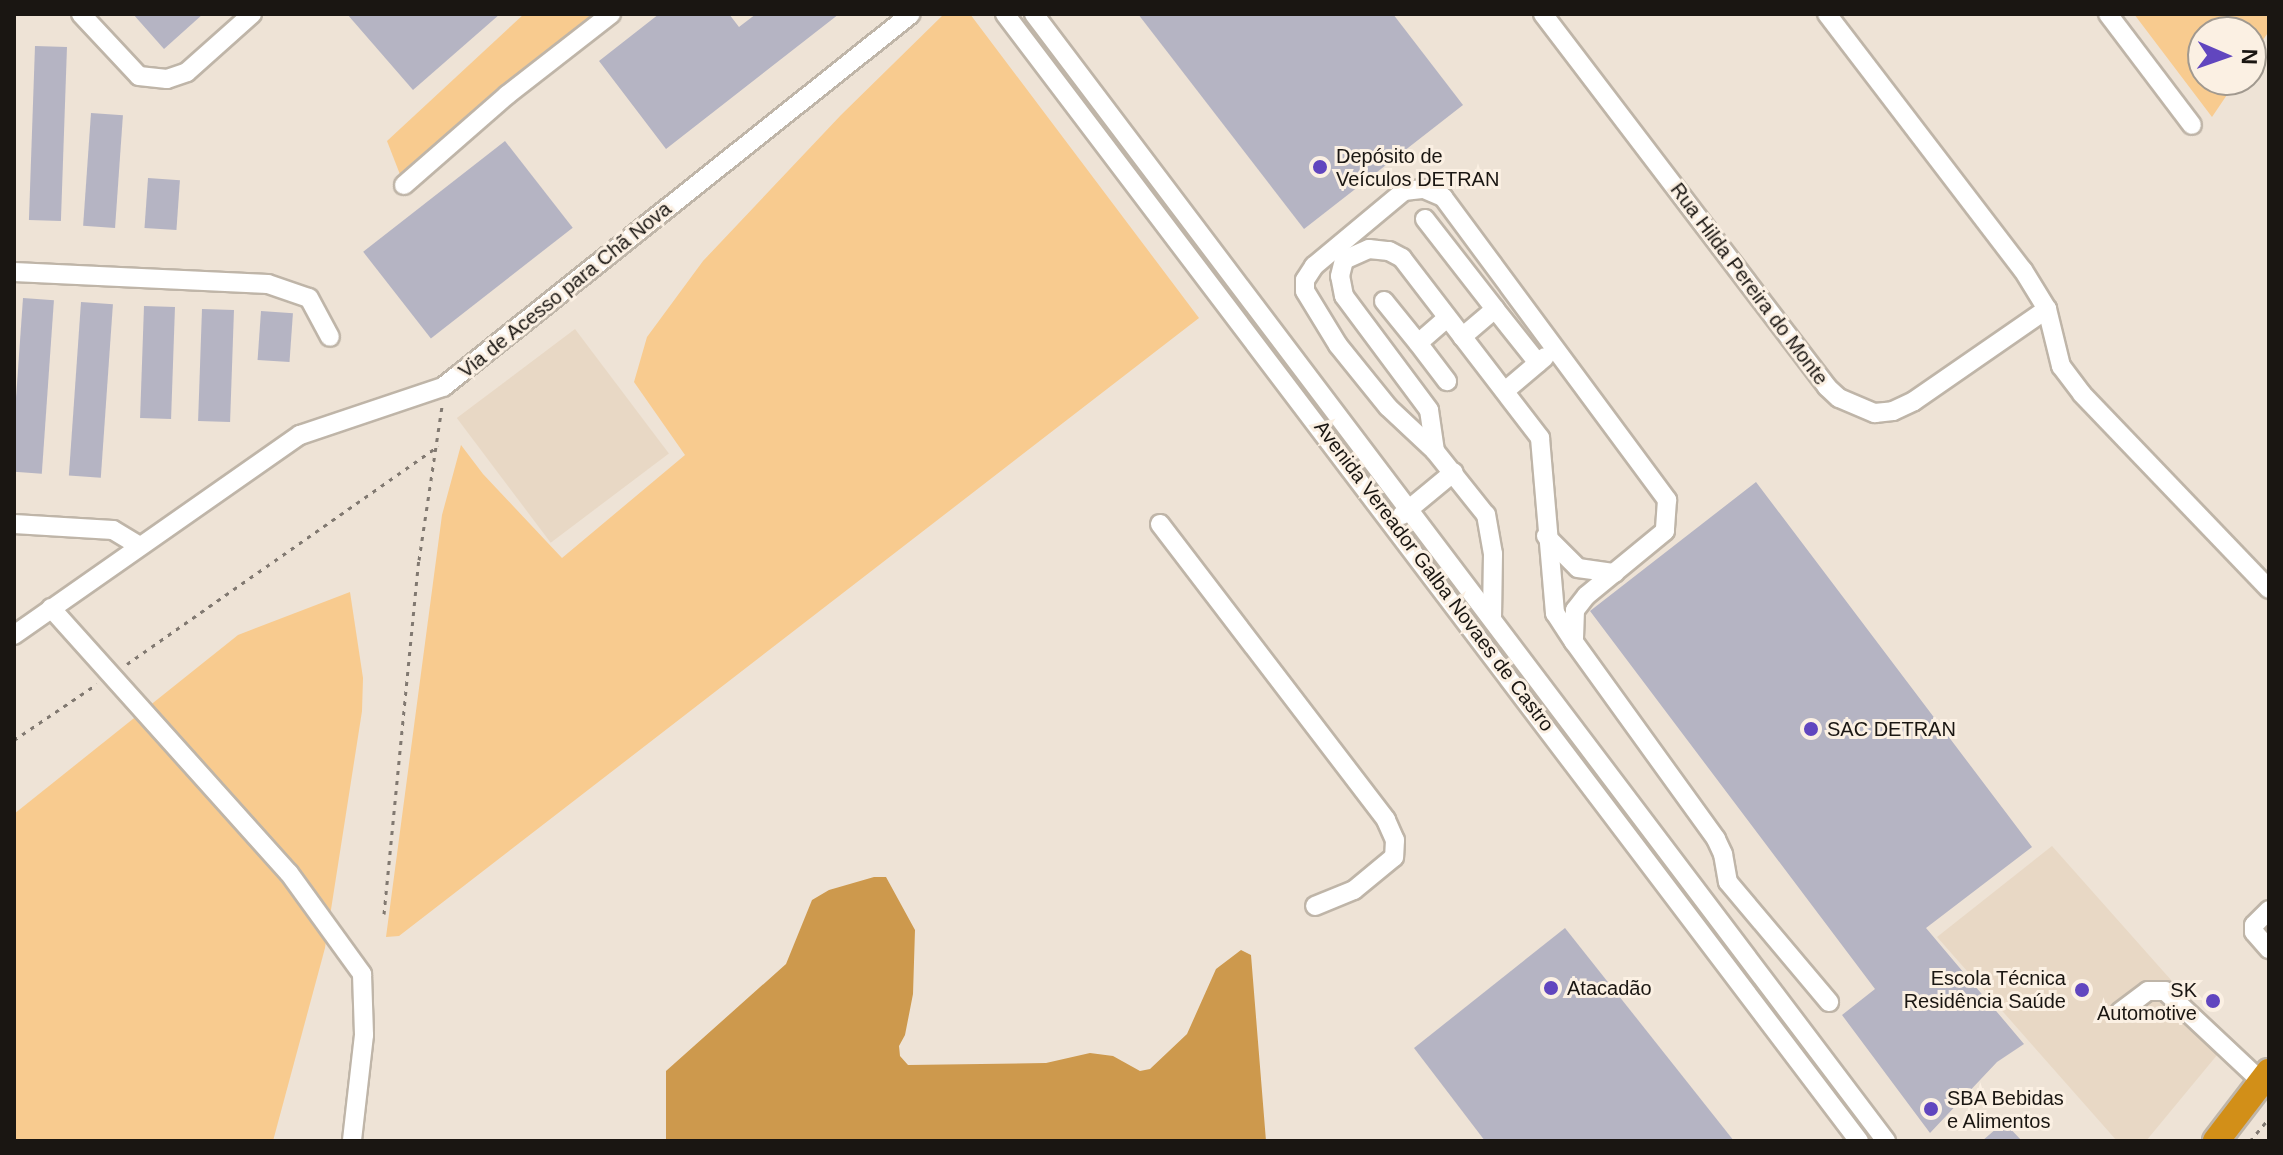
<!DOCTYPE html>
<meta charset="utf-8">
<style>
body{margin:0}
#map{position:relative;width:2283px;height:1155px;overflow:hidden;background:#eee3d6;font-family:Helvetica,sans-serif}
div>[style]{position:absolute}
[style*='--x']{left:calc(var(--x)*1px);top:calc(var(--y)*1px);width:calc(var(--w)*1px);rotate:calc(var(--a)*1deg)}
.built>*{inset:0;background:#e8d8c5;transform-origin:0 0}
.green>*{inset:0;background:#f8cb8f}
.forest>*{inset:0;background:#cd994d}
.building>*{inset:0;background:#b5b4c3;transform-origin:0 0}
.path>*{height:3px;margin-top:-1.5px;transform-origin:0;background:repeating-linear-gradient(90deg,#817971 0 4px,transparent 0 10px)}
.roads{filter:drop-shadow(2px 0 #bfb5a8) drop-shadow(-2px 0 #bfb5a8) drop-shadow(0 2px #bfb5a8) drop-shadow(0 -2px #bfb5a8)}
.minor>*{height:18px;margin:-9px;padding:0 9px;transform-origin:9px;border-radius:9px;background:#fff}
.highway>*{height:26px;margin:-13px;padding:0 13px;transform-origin:13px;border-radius:13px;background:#d28f18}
.dots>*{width:22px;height:22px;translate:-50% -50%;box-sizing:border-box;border:4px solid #fbf0e3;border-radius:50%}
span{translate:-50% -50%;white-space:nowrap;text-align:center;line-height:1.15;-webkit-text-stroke:6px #fbf0e3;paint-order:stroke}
.poi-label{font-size:20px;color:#1a1612}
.left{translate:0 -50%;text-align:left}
.right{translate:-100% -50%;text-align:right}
.street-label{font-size:20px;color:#1a1612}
.frame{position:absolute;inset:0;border:16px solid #1a1612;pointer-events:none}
.north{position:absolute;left:2187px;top:16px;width:80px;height:80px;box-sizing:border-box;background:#fbf0e3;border:2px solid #a1998f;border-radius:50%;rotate:92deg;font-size:22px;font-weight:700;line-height:32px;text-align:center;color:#1a1612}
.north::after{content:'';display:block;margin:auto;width:28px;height:36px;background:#6146bf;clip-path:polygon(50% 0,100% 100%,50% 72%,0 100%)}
</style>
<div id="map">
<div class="built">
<i style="left:575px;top:329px;width:156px;height:148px;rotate:53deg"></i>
<i style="clip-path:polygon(2052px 846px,2227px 1043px,2146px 1141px,2117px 1141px,1937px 937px)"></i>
</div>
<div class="green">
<i style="clip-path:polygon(524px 14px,600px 14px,401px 177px,387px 141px)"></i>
<i style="clip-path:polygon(944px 14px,970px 14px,1199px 318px,399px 936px,386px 937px,442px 515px,461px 445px,483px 474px,562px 558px,685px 455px,634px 382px,647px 337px,703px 261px,841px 115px)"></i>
<i style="clip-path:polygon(2134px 14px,2269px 14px,2269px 31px,2251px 58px,2251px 32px,2203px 32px,2203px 80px,2237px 80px,2212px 117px)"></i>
<i style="clip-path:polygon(350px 592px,363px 678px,362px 711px,325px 948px,273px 1141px,14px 1141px,14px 814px,238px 635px)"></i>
</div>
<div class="forest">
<i style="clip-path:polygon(874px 877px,886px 877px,915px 930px,913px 994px,905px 1035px,899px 1046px,900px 1056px,908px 1065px,1046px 1063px,1090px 1053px,1113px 1056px,1140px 1071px,1150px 1069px,1187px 1034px,1216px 969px,1241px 950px,1251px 955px,1266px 1141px,666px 1141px,666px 1071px,786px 964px,812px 900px,829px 890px)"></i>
</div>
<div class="building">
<i style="clip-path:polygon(133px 14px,203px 14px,164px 49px)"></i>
<i style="clip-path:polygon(347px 14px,500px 14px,413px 90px)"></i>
<i style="clip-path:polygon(659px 14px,729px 14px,739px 27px,756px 14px,839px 14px,666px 149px,599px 61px)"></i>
<i style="clip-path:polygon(1138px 14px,1393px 14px,1463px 105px,1304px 229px)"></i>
<i style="left:35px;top:46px;width:32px;height:174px;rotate:2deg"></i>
<i style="left:91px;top:113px;width:32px;height:113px;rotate:4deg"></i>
<i style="left:505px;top:141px;width:110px;height:180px;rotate:52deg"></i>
<i style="left:148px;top:178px;width:32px;height:50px;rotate:4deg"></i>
<i style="left:23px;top:298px;width:31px;height:174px;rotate:4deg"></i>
<i style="left:81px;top:302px;width:32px;height:174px;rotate:4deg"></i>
<i style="left:144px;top:306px;width:31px;height:112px;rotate:2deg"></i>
<i style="left:202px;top:309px;width:32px;height:112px;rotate:2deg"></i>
<i style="left:261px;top:311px;width:32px;height:49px;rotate:4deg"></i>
<i style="clip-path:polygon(1756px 482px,2032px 847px,1926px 928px,2024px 1044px,1997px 1062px,1930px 1133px,1842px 1015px,1875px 989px,1590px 611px)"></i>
<i style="clip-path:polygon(1565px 928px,1734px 1141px,1485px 1141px,1414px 1048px)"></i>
<i style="clip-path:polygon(2004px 1122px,2022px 1141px,1982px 1141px)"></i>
</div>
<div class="path">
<i style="--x:127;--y:664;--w:380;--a:-35"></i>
<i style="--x:14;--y:740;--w:100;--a:-34"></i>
<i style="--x:384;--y:914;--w:356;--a:-84.4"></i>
<i style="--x:419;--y:560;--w:155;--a:-81.5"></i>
<i style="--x:2250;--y:1141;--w:30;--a:-50"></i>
</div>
<div class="roads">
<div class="minor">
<i style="--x:81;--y:14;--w:85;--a:46.9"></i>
<i style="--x:139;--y:76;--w:28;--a:6"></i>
<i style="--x:167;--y:79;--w:21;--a:-19"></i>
<i style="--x:187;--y:72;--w:87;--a:-41.7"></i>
<i style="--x:1005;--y:14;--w:1414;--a:52.85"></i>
<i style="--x:1034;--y:14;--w:1413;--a:52.91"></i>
<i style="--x:1543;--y:14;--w:469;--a:52.7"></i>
<i style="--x:1827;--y:387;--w:16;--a:43"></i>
<i style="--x:1839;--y:398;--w:39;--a:23"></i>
<i style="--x:1875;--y:413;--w:18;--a:-6"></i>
<i style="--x:1893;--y:411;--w:23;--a:-25"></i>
<i style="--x:1914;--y:401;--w:162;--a:-34.7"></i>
<i style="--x:1827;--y:14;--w:322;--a:52.6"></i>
<i style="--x:2023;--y:270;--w:46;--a:58.4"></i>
<i style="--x:2047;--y:309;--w:59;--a:76.2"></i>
<i style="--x:2061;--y:366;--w:35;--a:53"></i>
<i style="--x:2082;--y:394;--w:270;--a:46.2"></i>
<i style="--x:2108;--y:14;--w:139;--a:52.9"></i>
<i style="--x:404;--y:185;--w:137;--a:-41.1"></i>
<i style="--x:507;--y:95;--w:132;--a:-37.9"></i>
<i style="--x:1425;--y:219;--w:114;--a:52.1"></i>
<i style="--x:1495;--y:309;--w:43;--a:139.7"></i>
<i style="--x:14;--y:272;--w:254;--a:2.7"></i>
<i style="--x:268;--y:284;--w:43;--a:18.9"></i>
<i style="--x:309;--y:298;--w:44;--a:61.7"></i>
<i style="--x:1384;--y:301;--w:54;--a:51"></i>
<i style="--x:1495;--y:309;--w:69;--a:51.5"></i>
<i style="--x:1447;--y:318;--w:38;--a:139"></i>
<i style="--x:1418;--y:343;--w:48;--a:52.7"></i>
<i style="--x:1505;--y:391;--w:52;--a:-40.4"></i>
<i style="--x:1435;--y:451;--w:41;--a:-98.3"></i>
<i style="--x:1429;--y:410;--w:142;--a:-126.7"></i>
<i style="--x:1344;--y:296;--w:20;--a:-101"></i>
<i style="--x:1340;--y:276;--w:16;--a:-76"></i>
<i style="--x:1344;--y:260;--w:27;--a:-24"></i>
<i style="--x:1369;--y:249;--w:20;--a:6"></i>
<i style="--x:1389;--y:251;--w:15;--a:28"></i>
<i style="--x:1402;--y:258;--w:227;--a:52.5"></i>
<i style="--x:1540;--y:438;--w:176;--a:85.1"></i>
<i style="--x:1555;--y:613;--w:35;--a:57"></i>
<i style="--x:1402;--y:515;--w:67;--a:-39.6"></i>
<i style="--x:14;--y:524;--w:99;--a:3.5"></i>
<i style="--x:113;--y:530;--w:29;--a:31"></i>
<i style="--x:1160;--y:524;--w:372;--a:52.6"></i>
<i style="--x:1386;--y:820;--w:22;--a:66"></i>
<i style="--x:1395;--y:840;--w:17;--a:93"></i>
<i style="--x:1394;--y:857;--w:52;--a:140.5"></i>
<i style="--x:1354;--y:890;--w:42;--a:157.7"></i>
<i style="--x:1546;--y:536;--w:45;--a:45"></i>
<i style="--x:1578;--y:568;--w:37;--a:8"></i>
<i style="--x:51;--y:608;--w:356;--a:48.1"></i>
<i style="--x:289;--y:873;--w:125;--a:54.1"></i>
<i style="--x:362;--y:974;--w:61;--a:88.1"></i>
<i style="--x:364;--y:1035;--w:107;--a:96.5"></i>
<i style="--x:1492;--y:618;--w:64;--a:-89.1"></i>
<i style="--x:1493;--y:554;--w:40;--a:-100"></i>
<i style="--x:1486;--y:515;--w:82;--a:-128.6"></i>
<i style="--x:1435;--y:451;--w:64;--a:-136.9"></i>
<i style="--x:1388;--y:407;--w:80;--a:-128.9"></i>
<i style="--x:1338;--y:345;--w:63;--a:-121.4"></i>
<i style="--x:1305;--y:291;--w:11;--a:-90"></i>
<i style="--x:1305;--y:280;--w:17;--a:-57"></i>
<i style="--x:1314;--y:266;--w:117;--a:-39.8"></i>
<i style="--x:1404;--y:191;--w:20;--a:-6"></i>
<i style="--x:1424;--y:189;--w:21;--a:23"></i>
<i style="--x:1443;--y:197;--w:377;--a:53.5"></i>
<i style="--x:1667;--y:500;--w:31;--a:94"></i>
<i style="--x:1665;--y:531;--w:102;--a:140.6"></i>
<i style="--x:1586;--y:596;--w:18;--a:128"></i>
<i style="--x:1575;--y:610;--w:32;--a:92"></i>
<i style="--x:1574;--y:642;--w:243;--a:54.2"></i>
<i style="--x:1716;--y:839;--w:17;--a:65"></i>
<i style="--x:1723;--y:854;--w:28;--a:80"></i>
<i style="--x:1728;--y:882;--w:157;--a:49.9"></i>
<i style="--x:14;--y:635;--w:349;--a:-35"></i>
<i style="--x:300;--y:435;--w:151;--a:-18.6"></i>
<i style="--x:443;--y:387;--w:598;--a:-38.56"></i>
<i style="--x:2269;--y:910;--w:21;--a:135"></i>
<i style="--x:2254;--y:925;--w:7;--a:90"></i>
<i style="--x:2254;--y:932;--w:23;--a:49"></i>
<i style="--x:2120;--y:1012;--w:35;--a:-37"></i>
<i style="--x:2148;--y:991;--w:17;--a:0"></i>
<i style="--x:2165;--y:991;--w:133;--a:43.2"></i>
</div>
<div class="highway">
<i style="--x:2216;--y:1141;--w:87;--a:-52.5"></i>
</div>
</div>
<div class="dots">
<i style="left:1320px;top:167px;background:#6146bf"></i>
<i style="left:1811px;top:729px;background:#6146bf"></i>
<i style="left:1551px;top:988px;background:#6146bf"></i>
<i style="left:2082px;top:990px;background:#6146bf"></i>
<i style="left:2213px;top:1001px;background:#6146bf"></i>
<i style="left:1931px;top:1109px;background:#6146bf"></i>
</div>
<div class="poi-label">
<span class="left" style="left:1336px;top:168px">Depósito de<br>Veículos DETRAN</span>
<span class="left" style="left:1827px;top:729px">SAC DETRAN</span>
<span class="right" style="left:2066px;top:990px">Escola Técnica<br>Residência Saúde</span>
<span class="left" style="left:1567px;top:988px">Atacadão</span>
<span class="right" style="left:2197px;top:1002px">SK<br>Automotive</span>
<span class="left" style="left:1947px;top:1110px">SBA Bebidas<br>e Alimentos</span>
</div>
<div class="street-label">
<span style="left:1749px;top:284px;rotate:53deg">Rua Hilda Pereira do Monte</span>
<span style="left:565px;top:290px;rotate:-39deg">Via de Acesso para Chã Nova</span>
<span style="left:1434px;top:576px;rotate:53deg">Avenida Vereador Galba Novaes de Castro</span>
</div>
<div class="frame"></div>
<div class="north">N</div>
</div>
